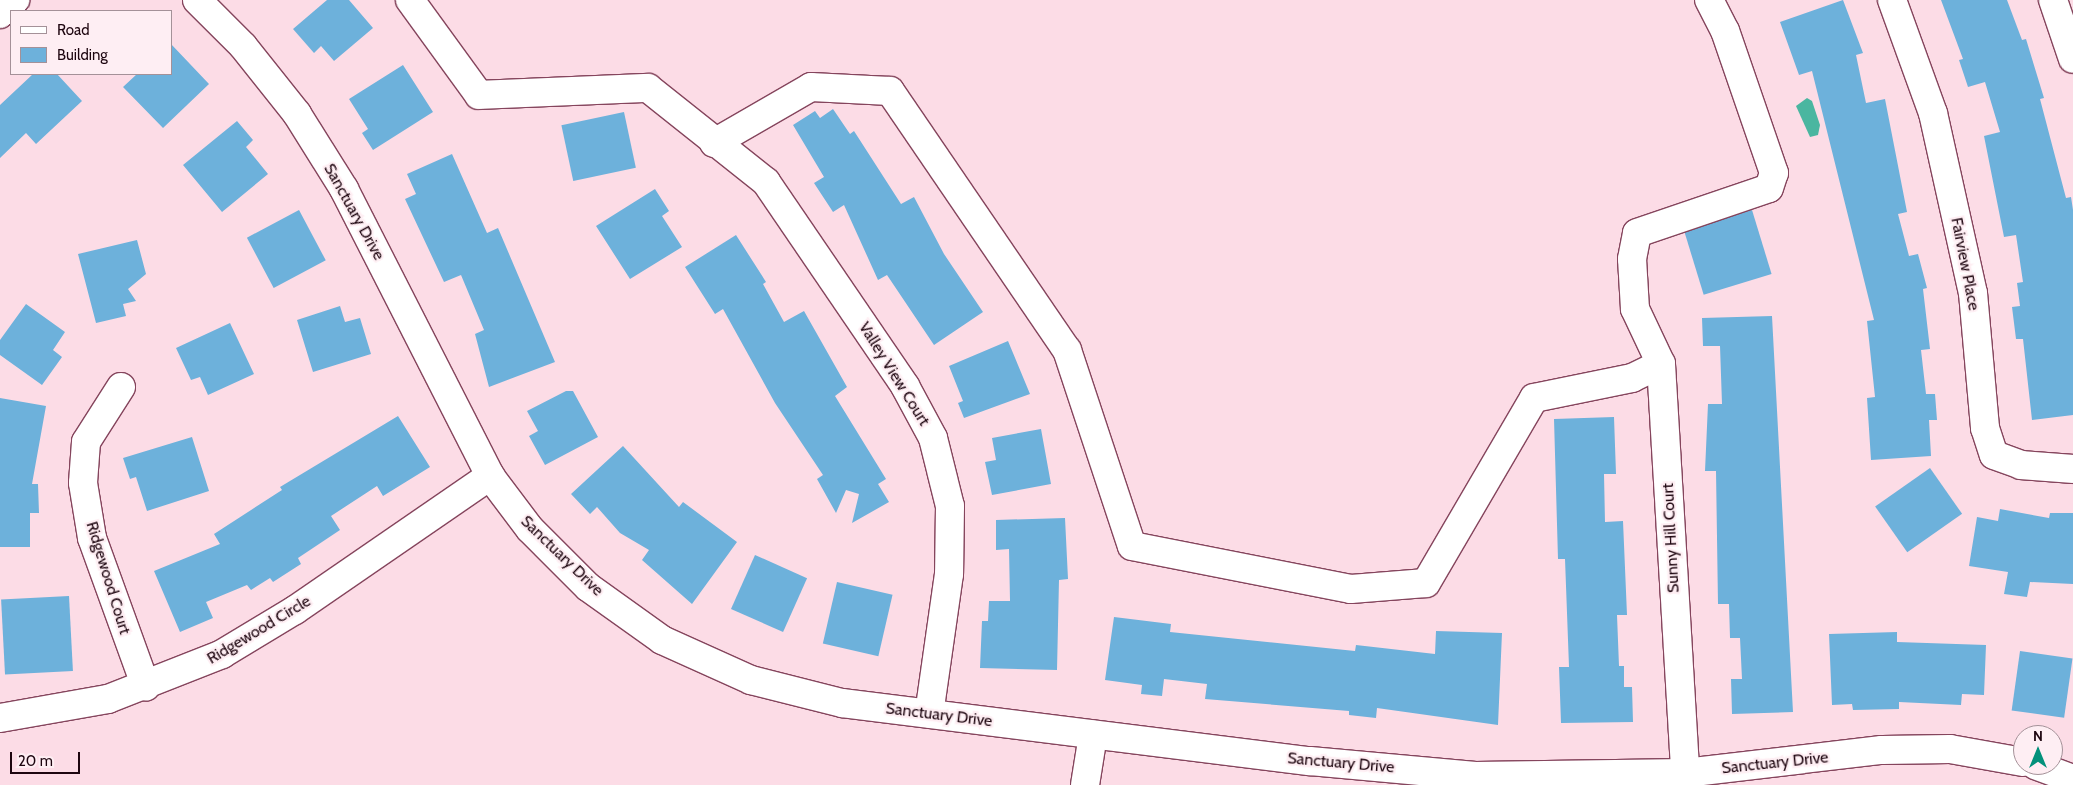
<!DOCTYPE html>
<style>
body{margin:0}
#map{position:relative;width:2073px;height:785px;overflow:hidden;background:#fcdce6;font-family:Cabin,sans-serif}
div>[style]{position:absolute}
[style*='--x']{left:calc(var(--x)*1px);top:calc(var(--y)*1px);width:calc(var(--w)*1px);rotate:calc(var(--a)*1deg)}
.water>*{inset:0;background:#4ab6a0}
.building>*{inset:0;background:#6db1db;transform-origin:0 0}
.roads{filter:drop-shadow(1px 0 #85455d) drop-shadow(-1px 0 #85455d) drop-shadow(0 1px #85455d) drop-shadow(0 -1px #85455d)}
.minor>*{height:28px;margin:-14px;padding:0 14px;transform-origin:14px;border-radius:14px;background:#fff}
span{translate:-50% -50%;white-space:nowrap;text-align:center;line-height:1.15;-webkit-text-stroke:4.5px #feeef3;paint-order:stroke}
.street-label{font-size:16px;color:#1d050f}
.legend{position:absolute;left:10px;top:10px;width:162px;height:65px;box-sizing:border-box;background:#feeef3;border:1px solid #a49198;margin:0;padding:6px 9px;list-style:none;font-size:15px;color:#1d050f}
.legend li{display:flex;align-items:center;gap:10px;height:25px}
.legend b{width:25px;border:1px solid #a49198}
.north{position:absolute;left:2013px;top:725px;width:50px;height:50px;box-sizing:border-box;background:#feeef3;border:1px solid #a49198;border-radius:50%;rotate:0deg;font-size:14px;font-weight:700;line-height:20px;text-align:center;color:#1d050f}
.north::after{content:'';display:block;margin:auto;width:18px;height:22px;background:#03917b;clip-path:polygon(50% 0,100% 100%,50% 72%,0 100%)}
.scale{position:absolute;left:10px;top:752px;width:70px;height:22px;box-sizing:border-box;border:2px solid #1d050f;border-top:0;padding-left:6px;font-size:15px;line-height:18px;white-space:nowrap;color:#1d050f;-webkit-text-stroke:4px #feeef3;paint-order:stroke}
</style>
<div id="map">
<div class="water">
<i style="clip-path:polygon(1807px 98px,1812px 101px,1820px 125px,1818px 135px,1810px 137px,1796px 106px)"></i>
</div>
<div class="building">
<i style="clip-path:polygon(327px 0,349px 0,373px 28px,334px 61px,321px 46px,314px 53px,293px 29px)"></i>
<i style="clip-path:polygon(1843px 0,1863px 53px,1856px 55px,1866px 103px,1885px 99px,1907px 212px,1898px 214px,1909px 256px,1918px 254px,1927px 288px,1923px 289px,1930px 349px,1921px 350px,1926px 394px,1935px 394px,1937px 420px,1929px 420px,1931px 456px,1871px 460px,1867px 398px,1875px 397px,1867px 321px,1874px 320px,1812px 71px,1799px 75px,1780px 22px)"></i>
<i style="clip-path:polygon(1941px 0,2007px 0,2022px 40px,2026px 39px,2044px 98px,2040px 99px,2066px 198px,2071px 197px,2073px 210px,2073px 415px,2032px 420px,2023px 339px,2016px 339px,2012px 307px,2020px 306px,2017px 283px,2023px 282px,2016px 235px,2004px 237px,1984px 136px,2000px 132px,1985px 82px,1968px 87px,1959px 60px,1963px 59px)"></i>
<i style="clip-path:polygon(171px 44px,209px 84px,163px 128px,123px 87px,137px 74px,171px 74px)"></i>
<i style="clip-path:polygon(403px 65px,433px 112px,373px 150px,362px 133px,368px 129px,349px 99px)"></i>
<i style="clip-path:polygon(33px 74px,57px 74px,82px 101px,36px 144px,26px 133px,0 158px,0 105px)"></i>
<i style="clip-path:polygon(833px 109px,850px 134px,854px 131px,901px 204px,914px 197px,944px 254px,983px 312px,934px 345px,887px 275px,878px 280px,844px 205px,833px 212px,814px 183px,824px 177px,793px 125px,815px 111px,820px 118px)"></i>
<i style="left:624px;top:112px;width:57px;height:64px;rotate:78deg"></i>
<i style="clip-path:polygon(237px 121px,253px 140px,246px 147px,268px 174px,222px 212px,183px 165px)"></i>
<i style="clip-path:polygon(452px 154px,487px 233px,498px 228px,555px 362px,489px 387px,475px 334px,484px 330px,461px 275px,444px 282px,405px 199px,416px 194px,407px 174px)"></i>
<i style="clip-path:polygon(655px 189px,669px 211px,662px 216px,682px 247px,630px 279px,596px 226px)"></i>
<i style="left:299px;top:210px;width:57px;height:59px;rotate:62deg"></i>
<i style="left:1752px;top:210px;width:67px;height:71px;rotate:73deg"></i>
<i style="clip-path:polygon(736px 235px,766px 282px,763px 284px,784px 322px,804px 311px,847px 387px,835px 396px,886px 479px,878px 484px,889px 502px,852px 523px,859px 494px,846px 490px,836px 513px,817px 479px,823px 475px,775px 403px,723px 309px,715px 314px,685px 267px)"></i>
<i style="clip-path:polygon(137px 240px,146px 274px,128px 289px,136px 301px,123px 304px,126px 316px,96px 323px,78px 254px)"></i>
<i style="clip-path:polygon(26px 304px,65px 332px,53px 350px,62px 357px,42px 385px,0 355px,0 340px)"></i>
<i style="clip-path:polygon(340px 306px,345px 322px,360px 318px,371px 354px,313px 372px,297px 320px)"></i>
<i style="clip-path:polygon(1772px 316px,1793px 712px,1732px 714px,1731px 679px,1742px 679px,1740px 638px,1730px 638px,1729px 604px,1718px 604px,1716px 471px,1705px 471px,1708px 404px,1722px 404px,1720px 346px,1703px 346px,1702px 318px)"></i>
<i style="clip-path:polygon(230px 323px,254px 374px,208px 395px,200px 377px,191px 380px,176px 348px)"></i>
<i style="clip-path:polygon(1008px 341px,1030px 394px,964px 418px,958px 403px,963px 401px,949px 366px)"></i>
<i style="clip-path:polygon(566px 391px,573px 391px,598px 437px,545px 465px,529px 436px,538px 431px,527px 411px)"></i>
<i style="clip-path:polygon(0 398px,46px 406px,32px 484px,38px 484px,39px 513px,30px 513px,30px 547px,0 547px)"></i>
<i style="clip-path:polygon(398px 416px,430px 467px,383px 496px,377px 486px,331px 516px,340px 530px,298px 558px,301px 564px,273px 582px,270px 578px,251px 590px,247px 585px,206px 602px,213px 618px,180px 632px,154px 571px,220px 544px,214px 534px,282px 490px,280px 487px)"></i>
<i style="clip-path:polygon(1614px 417px,1616px 474px,1604px 474px,1605px 522px,1623px 521px,1627px 615px,1617px 615px,1619px 666px,1624px 666px,1624px 687px,1632px 687px,1633px 722px,1561px 723px,1559px 667px,1569px 667px,1565px 559px,1558px 559px,1554px 419px)"></i>
<i style="clip-path:polygon(1041px 429px,1051px 484px,992px 495px,985px 462px,996px 460px,992px 438px)"></i>
<i style="clip-path:polygon(192px 437px,209px 491px,147px 511px,136px 477px,130px 479px,123px 458px)"></i>
<i style="clip-path:polygon(623px 446px,679px 507px,683px 502px,737px 542px,692px 604px,642px 560px,649px 550px,620px 533px,597px 507px,590px 514px,571px 494px)"></i>
<i style="left:1930px;top:468px;width:56px;height:67px;rotate:55deg"></i>
<i style="clip-path:polygon(2000px 509px,2049px 518px,2050px 513px,2073px 513px,2073px 584px,2030px 582px,2027px 597px,2004px 594px,2008px 572px,1969px 566px,1977px 517px,1998px 521px)"></i>
<i style="clip-path:polygon(1065px 518px,1068px 579px,1059px 580px,1057px 670px,980px 668px,982px 621px,988px 621px,989px 601px,1010px 601px,1009px 549px,996px 550px,996px 520px)"></i>
<i style="left:755px;top:555px;width:57px;height:59px;rotate:24deg"></i>
<i style="left:837px;top:582px;width:57px;height:63px;rotate:13deg"></i>
<i style="left:69px;top:596px;width:75px;height:68px;rotate:87deg"></i>
<i style="clip-path:polygon(1114px 617px,1171px 624px,1170px 632px,1355px 651px,1356px 645px,1435px 654px,1436px 631px,1502px 633px,1498px 725px,1377px 708px,1376px 718px,1349px 715px,1349px 711px,1205px 699px,1207px 684px,1164px 679px,1162px 696px,1141px 694px,1142px 685px,1105px 680px)"></i>
<i style="clip-path:polygon(1897px 632px,1897px 642px,1986px 645px,1984px 695px,1962px 694px,1961px 705px,1899px 702px,1899px 709px,1853px 710px,1852px 704px,1832px 705px,1829px 634px)"></i>
<i style="left:2020px;top:651px;width:53px;height:60px;rotate:8deg"></i>
</div>
<div class="roads">
<div class="minor">
<i style="--x:197;--y:0;--w:65;--a:45"></i>
<i style="--x:243;--y:46;--w:87;--a:51.5"></i>
<i style="--x:297;--y:114;--w:89;--a:57.9"></i>
<i style="--x:344;--y:189;--w:322;--a:63"></i>
<i style="--x:490;--y:476;--w:66;--a:53"></i>
<i style="--x:530;--y:529;--w:82;--a:45"></i>
<i style="--x:588;--y:587;--w:91;--a:35.6"></i>
<i style="--x:662;--y:640;--w:98;--a:24.2"></i>
<i style="--x:751;--y:680;--w:94;--a:14.2"></i>
<i style="--x:842;--y:703;--w:472;--a:7.1"></i>
<i style="--x:1310;--y:761;--w:166;--a:5.2"></i>
<i style="--x:1475;--y:776;--w:210;--a:-0.8"></i>
<i style="--x:1685;--y:773;--w:198;--a:-6.7"></i>
<i style="--x:1882;--y:750;--w:68;--a:-0.8"></i>
<i style="--x:1950;--y:749;--w:74;--a:10.1"></i>
<i style="--x:410;--y:0;--w:117;--a:54"></i>
<i style="--x:479;--y:95;--w:169;--a:-2.4"></i>
<i style="--x:648;--y:88;--w:151;--a:38.5"></i>
<i style="--x:766;--y:182;--w:247;--a:55.7"></i>
<i style="--x:905;--y:386;--w:59;--a:61.7"></i>
<i style="--x:933;--y:438;--w:70;--a:76"></i>
<i style="--x:950;--y:506;--w:68;--a:90.8"></i>
<i style="--x:949;--y:574;--w:141;--a:98.1"></i>
<i style="--x:1892;--y:0;--w:120;--a:70.1"></i>
<i style="--x:1933;--y:113;--w:184;--a:77.5"></i>
<i style="--x:1973;--y:293;--w:136;--a:84.9"></i>
<i style="--x:1985;--y:428;--w:28;--a:72"></i>
<i style="--x:1994;--y:455;--w:29;--a:20"></i>
<i style="--x:2021;--y:465;--w:52;--a:4.4"></i>
<i style="--x:2053;--y:0;--w:62;--a:71.3"></i>
<i style="--x:0;--y:14;--w:21;--a:-43"></i>
<i style="--x:714;--y:143;--w:112;--a:-30"></i>
<i style="--x:811;--y:87;--w:79;--a:2.9"></i>
<i style="--x:890;--y:91;--w:314;--a:55.7"></i>
<i style="--x:1067;--y:350;--w:206;--a:71.7"></i>
<i style="--x:1132;--y:546;--w:223;--a:11.1"></i>
<i style="--x:1351;--y:589;--w:75;--a:-4.6"></i>
<i style="--x:1426;--y:583;--w:214;--a:-59.7"></i>
<i style="--x:1534;--y:398;--w:100;--a:-11.5"></i>
<i style="--x:1632;--y:378;--w:32;--a:-26"></i>
<i style="--x:121;--y:387;--w:65;--a:122.5"></i>
<i style="--x:86;--y:442;--w:41;--a:94.2"></i>
<i style="--x:83;--y:483;--w:56;--a:80.7"></i>
<i style="--x:92;--y:538;--w:158;--a:70.1"></i>
<i style="--x:0;--y:718;--w:110;--a:-10"></i>
<i style="--x:108;--y:699;--w:123;--a:-21.5"></i>
<i style="--x:222;--y:654;--w:85;--a:-31.1"></i>
<i style="--x:295;--y:610;--w:237;--a:-34.5"></i>
<i style="--x:2035;--y:765;--w:40;--a:20.2"></i>
<i style="--x:1085;--y:785;--w:51;--a:-80.9"></i>
<i style="--x:1686;--y:785;--w:422;--a:-93.4"></i>
<i style="--x:1661;--y:364;--w:61;--a:-115.3"></i>
<i style="--x:1635;--y:309;--w:50;--a:-93.4"></i>
<i style="--x:1632;--y:259;--w:26;--a:-79"></i>
<i style="--x:1637;--y:233;--w:139;--a:-18.8"></i>
<i style="--x:1769;--y:188;--w:16;--a:-72"></i>
<i style="--x:1774;--y:173;--w:150;--a:-109"></i>
<i style="--x:1725;--y:31;--w:35;--a:-117"></i>
</div>
</div>
<div class="street-label">
<span style="left:354px;top:212px;rotate:61deg">Sanctuary Drive</span>
<span style="left:1965px;top:264px;rotate:79deg">Fairview Place</span>
<span style="left:894px;top:374px;rotate:58deg">Valley View Court</span>
<span style="left:1671px;top:538px;rotate:-93deg">Sunny Hill Court</span>
<span style="left:562px;top:556px;rotate:44deg">Sanctuary Drive</span>
<span style="left:108px;top:578px;rotate:73deg">Ridgewood Court</span>
<span style="left:259px;top:630px;rotate:-31deg">Ridgewood Circle</span>
<span style="left:939px;top:715px;rotate:7deg">Sanctuary Drive</span>
<span style="left:1341px;top:763px;rotate:5deg">Sanctuary Drive</span>
<span style="left:1775px;top:763px;rotate:-6deg">Sanctuary Drive</span>
</div>
<ul class="legend">
<li><b style="height:6px;background:#fff"></b>Road</li>
<li><b style="height:14px;background:#6db1db"></b>Building</li>
</ul>
<div class="north">N</div>
<div class="scale">20 m</div>
</div>
